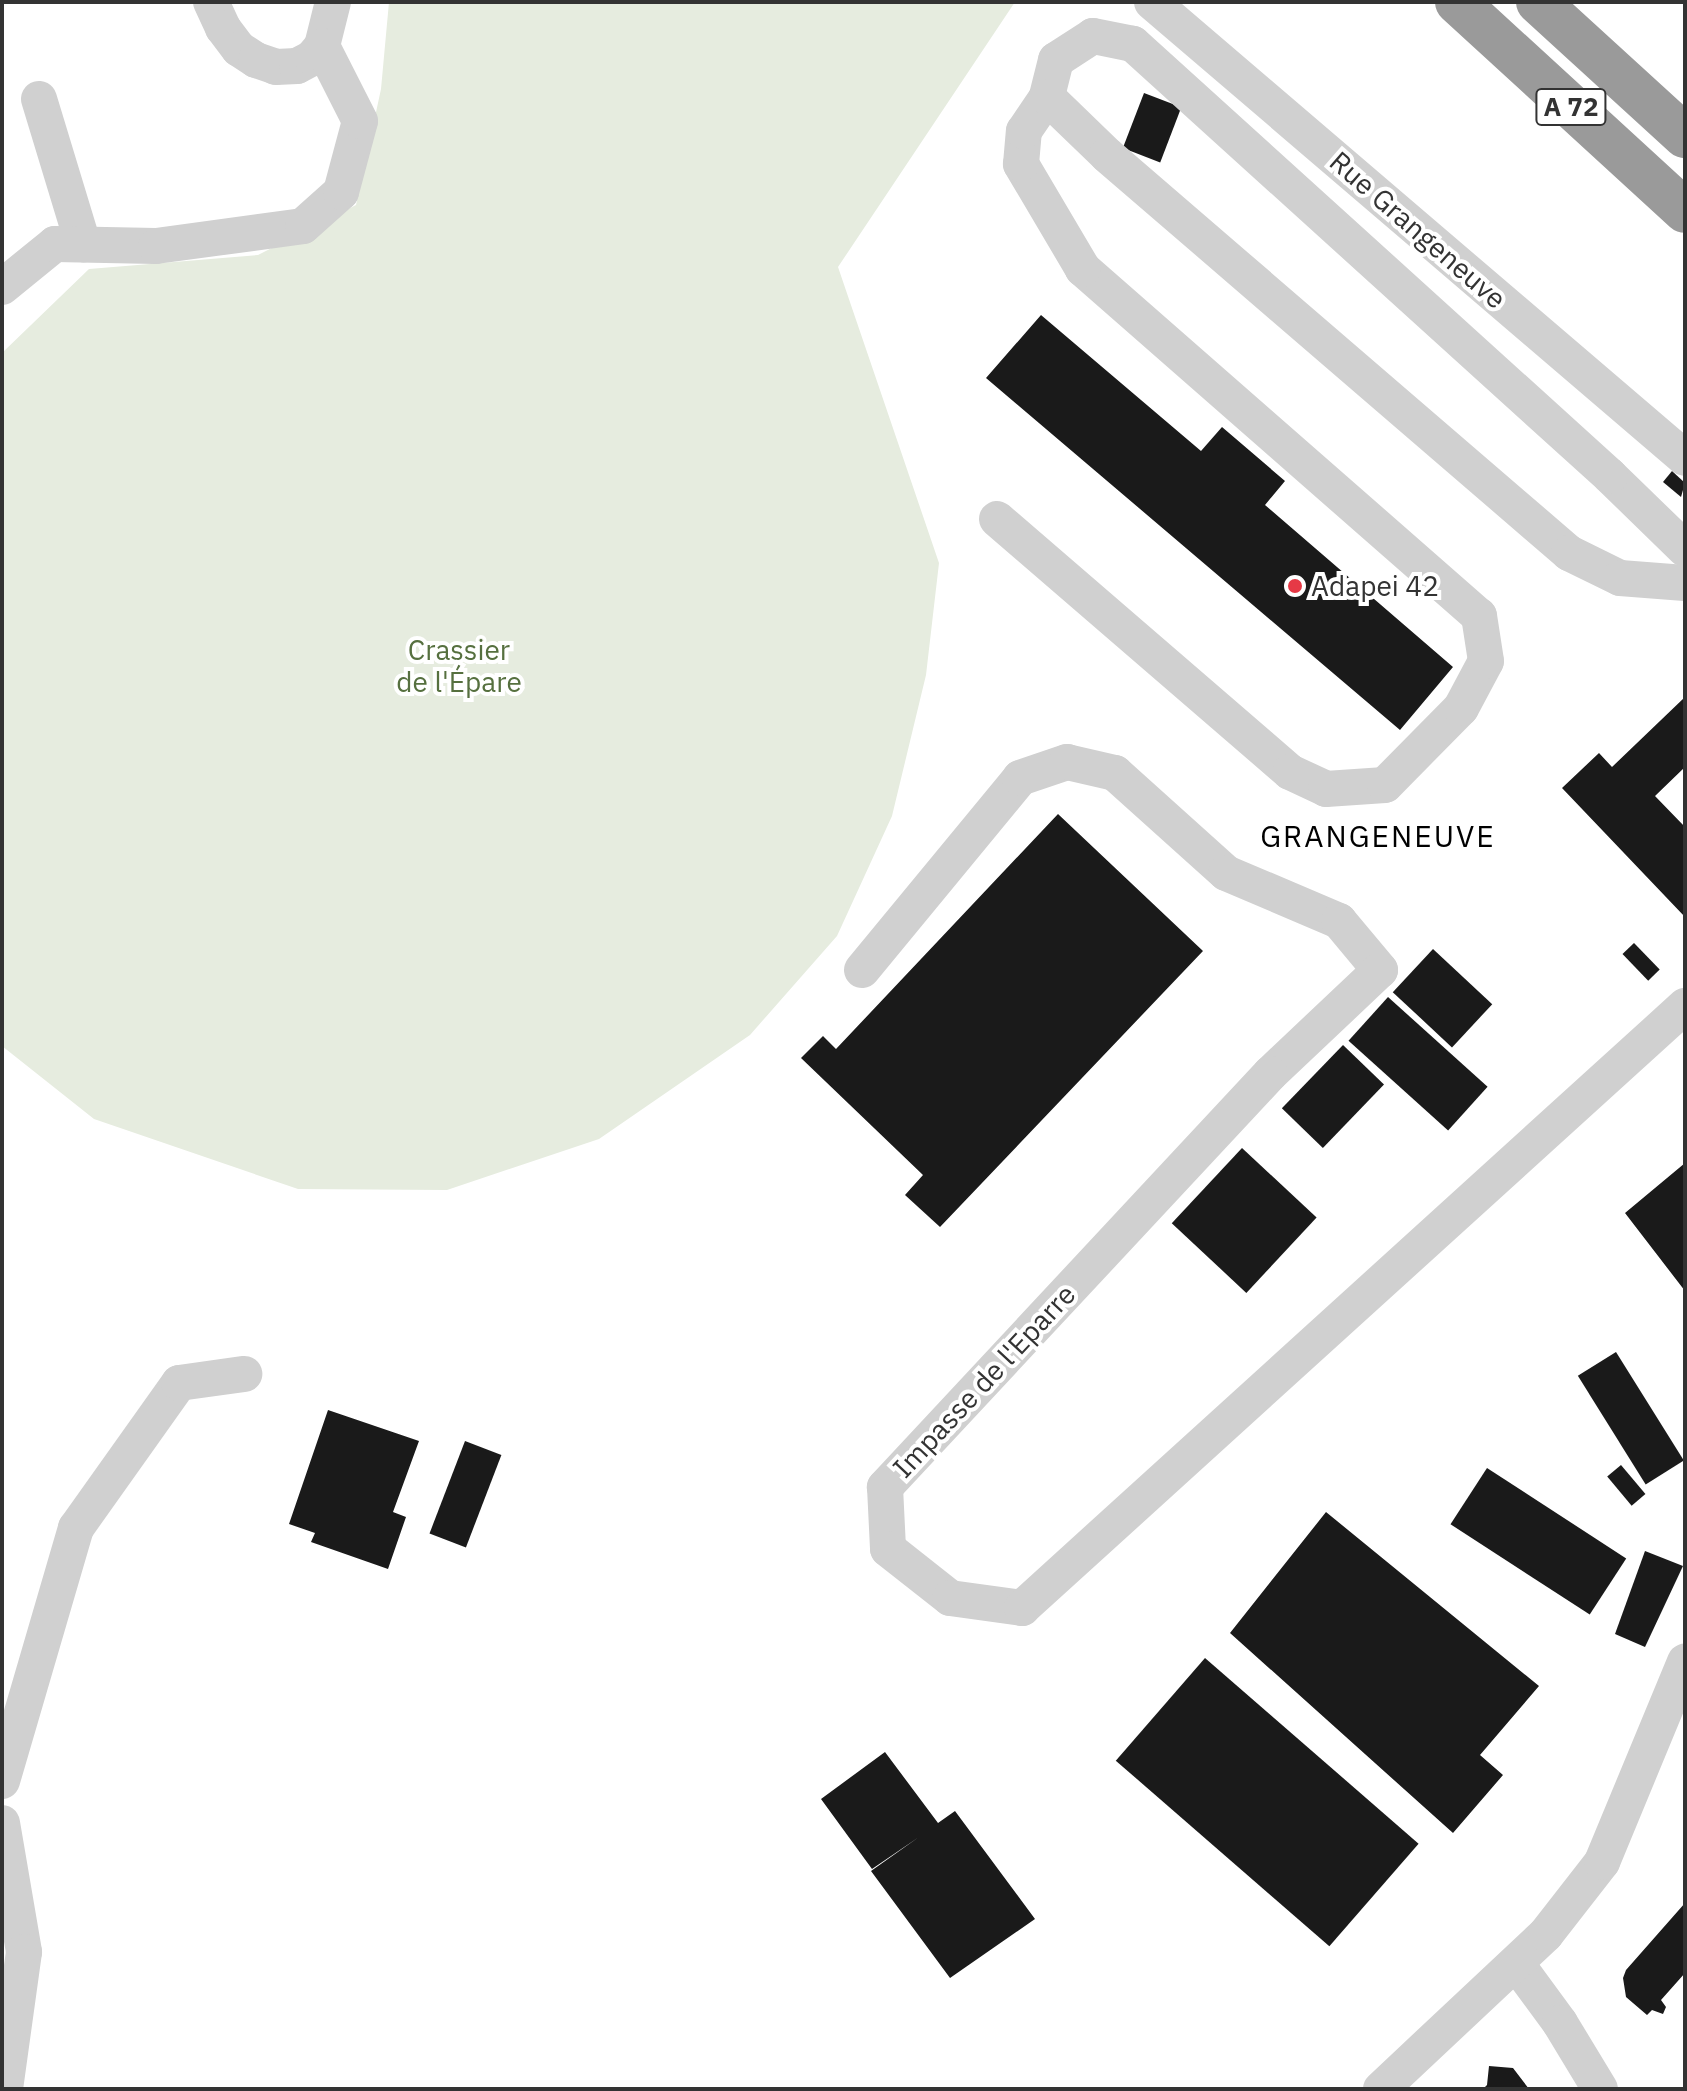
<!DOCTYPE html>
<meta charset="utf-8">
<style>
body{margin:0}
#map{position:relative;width:1687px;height:2091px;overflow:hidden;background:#fff;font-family:"IBM Plex Sans",sans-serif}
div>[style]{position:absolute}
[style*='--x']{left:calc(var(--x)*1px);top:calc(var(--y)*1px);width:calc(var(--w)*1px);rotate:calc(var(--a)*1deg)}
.green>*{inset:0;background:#e6ecdf}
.building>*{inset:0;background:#1a1a1a;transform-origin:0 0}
.minor>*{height:36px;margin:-18px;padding:0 18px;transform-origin:18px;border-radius:18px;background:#d0d0d0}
.highway>*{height:44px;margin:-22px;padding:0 22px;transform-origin:22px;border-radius:22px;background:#9a9a9a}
.dots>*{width:22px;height:22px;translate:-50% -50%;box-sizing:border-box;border:4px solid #fff;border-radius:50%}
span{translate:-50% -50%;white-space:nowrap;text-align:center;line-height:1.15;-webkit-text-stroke:8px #fff;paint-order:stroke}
.shield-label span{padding:2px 6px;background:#fff;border:2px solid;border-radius:6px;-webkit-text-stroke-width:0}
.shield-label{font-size:26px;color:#333;font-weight:700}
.street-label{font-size:28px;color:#333}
.poi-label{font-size:28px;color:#333}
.left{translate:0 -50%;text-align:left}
.park-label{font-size:28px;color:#56703f}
.neighbourhood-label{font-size:30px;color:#000;letter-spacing:2px}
.frame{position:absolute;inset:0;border:4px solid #333;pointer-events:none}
</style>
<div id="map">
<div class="green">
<i style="clip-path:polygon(389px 2px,1015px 2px,838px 267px,939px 563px,926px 675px,892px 816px,837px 936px,750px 1035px,599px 1139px,447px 1190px,298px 1189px,94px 1119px,2px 1046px,2px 353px,89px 269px,258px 255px,356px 205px,381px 89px)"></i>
</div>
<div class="building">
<i style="left:1144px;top:93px;width:40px;height:59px;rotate:21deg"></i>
<i style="clip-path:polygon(1041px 315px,1201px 451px,1222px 427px,1285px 481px,1265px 505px,1453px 667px,1400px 730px,986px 378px)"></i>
<i style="clip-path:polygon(1672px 471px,1685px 483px,1681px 497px,1663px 482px)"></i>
<i style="clip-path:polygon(1685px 697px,1685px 767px,1655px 796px,1685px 827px,1685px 917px,1562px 788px,1599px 753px,1612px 767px)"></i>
<i style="clip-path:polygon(1058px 814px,1203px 951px,940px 1227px,905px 1195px,923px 1175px,801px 1058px,823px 1036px,836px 1049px)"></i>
<i style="left:1634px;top:943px;width:37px;height:16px;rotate:46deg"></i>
<i style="left:1433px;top:949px;width:81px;height:59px;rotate:43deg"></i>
<i style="left:1388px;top:997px;width:134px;height:59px;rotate:42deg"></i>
<i style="left:1343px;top:1045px;width:57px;height:88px;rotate:44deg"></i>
<i style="left:1242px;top:1148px;width:102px;height:103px;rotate:43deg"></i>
<i style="clip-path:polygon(1685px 1163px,1684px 1223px,1685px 1291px,1625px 1213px)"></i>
<i style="left:1616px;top:1352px;width:128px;height:45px;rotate:58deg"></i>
<i style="clip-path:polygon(328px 1410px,419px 1441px,393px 1512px,406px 1517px,388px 1569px,311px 1542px,315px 1533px,289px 1524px)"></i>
<i style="left:465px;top:1441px;width:39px;height:99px;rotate:21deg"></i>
<i style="left:1621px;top:1465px;width:38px;height:18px;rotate:50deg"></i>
<i style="left:1487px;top:1468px;width:166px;height:67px;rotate:33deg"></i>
<i style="clip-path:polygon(1326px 1512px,1539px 1686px,1480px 1755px,1503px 1775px,1453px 1833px,1230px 1633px)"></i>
<i style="clip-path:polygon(1645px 1551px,1683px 1566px,1645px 1647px,1615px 1634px)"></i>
<i style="left:1205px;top:1658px;width:283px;height:136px;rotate:41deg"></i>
<i style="clip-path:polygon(885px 1752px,938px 1823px,955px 1811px,1035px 1919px,950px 1978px,871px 1871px,919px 1837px,872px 1869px,821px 1799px)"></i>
<i style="clip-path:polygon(1685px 1903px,1685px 1973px,1661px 2000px,1666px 2007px,1663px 2014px,1652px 2010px,1647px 2015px,1626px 1997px,1623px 1978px,1626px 1970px)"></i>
<i style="clip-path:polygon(1489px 2066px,1513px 2068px,1529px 2089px,1483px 2089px,1487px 2085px)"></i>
</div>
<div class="minor">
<i style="--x:211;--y:2;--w:29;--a:65"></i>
<i style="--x:223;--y:28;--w:26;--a:53"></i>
<i style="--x:239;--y:49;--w:20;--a:33"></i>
<i style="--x:256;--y:60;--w:21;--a:19"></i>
<i style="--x:276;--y:67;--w:21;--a:-3"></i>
<i style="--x:297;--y:66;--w:17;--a:-28"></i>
<i style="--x:312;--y:58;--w:16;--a:-50"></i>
<i style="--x:322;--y:46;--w:45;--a:-76"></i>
<i style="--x:1152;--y:2;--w:701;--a:40.55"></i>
<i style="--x:39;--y:99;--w:152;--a:73.1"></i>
<i style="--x:2;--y:287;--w:68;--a:-39.1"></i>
<i style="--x:55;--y:244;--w:101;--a:1.1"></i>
<i style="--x:156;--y:246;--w:148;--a:-7.7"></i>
<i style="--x:303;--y:226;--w:51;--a:-41.8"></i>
<i style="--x:341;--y:192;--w:73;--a:-75"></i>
<i style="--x:360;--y:121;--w:84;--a:-116.9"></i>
<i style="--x:997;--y:519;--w:387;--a:40.8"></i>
<i style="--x:1290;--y:772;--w:40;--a:25"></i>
<i style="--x:1326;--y:789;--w:59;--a:-3.9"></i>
<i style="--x:1385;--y:785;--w:108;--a:-45.4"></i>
<i style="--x:1461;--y:708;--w:53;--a:-62"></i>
<i style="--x:1486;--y:661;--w:46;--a:-98.8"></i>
<i style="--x:1479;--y:616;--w:527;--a:-138.77"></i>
<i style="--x:1083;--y:269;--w:122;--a:-120.6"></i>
<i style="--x:1021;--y:164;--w:33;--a:-85"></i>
<i style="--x:1024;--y:131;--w:41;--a:-55.9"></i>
<i style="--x:1685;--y:549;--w:105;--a:-135.8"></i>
<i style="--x:1610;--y:476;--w:644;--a:-137.83"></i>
<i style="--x:1133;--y:44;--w:41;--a:-168.7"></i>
<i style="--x:1093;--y:36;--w:44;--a:147"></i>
<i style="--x:1056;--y:60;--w:38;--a:104"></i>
<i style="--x:1047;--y:97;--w:83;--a:44"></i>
<i style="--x:1107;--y:155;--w:610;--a:40.74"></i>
<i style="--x:1569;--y:553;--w:57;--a:26.1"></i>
<i style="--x:1620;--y:578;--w:65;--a:4.4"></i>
<i style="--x:862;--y:970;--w:249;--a:-50.5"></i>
<i style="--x:1020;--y:778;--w:50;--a:-18.8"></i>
<i style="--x:1067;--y:762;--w:49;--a:12.9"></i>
<i style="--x:1115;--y:773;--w:149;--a:42"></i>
<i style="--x:1226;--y:873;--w:123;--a:23"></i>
<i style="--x:1339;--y:921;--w:64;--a:50.1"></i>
<i style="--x:1380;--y:970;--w:151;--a:136.6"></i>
<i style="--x:1270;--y:1074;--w:565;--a:132.99"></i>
<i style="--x:885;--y:1487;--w:62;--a:87.2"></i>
<i style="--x:888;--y:1549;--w:79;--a:38.3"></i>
<i style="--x:950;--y:1598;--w:73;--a:7.9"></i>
<i style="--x:1022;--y:1608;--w:896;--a:-42.24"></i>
<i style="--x:2;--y:1781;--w:264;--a:-73.7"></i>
<i style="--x:76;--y:1528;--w:178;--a:-54.6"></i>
<i style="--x:179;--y:1383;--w:66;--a:-7.9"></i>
<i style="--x:2;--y:1823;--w:131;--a:80.3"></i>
<i style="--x:24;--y:1952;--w:138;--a:97.9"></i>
<i style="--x:1516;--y:1963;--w:74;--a:53.7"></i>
<i style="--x:1560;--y:2023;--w:77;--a:58.8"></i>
<i style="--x:1381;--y:2089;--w:226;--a:-43.2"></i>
<i style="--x:1546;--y:1934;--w:91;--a:-52.1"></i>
<i style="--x:1602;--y:1862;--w:217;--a:-67.5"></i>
</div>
<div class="highway">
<i style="--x:1457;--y:2;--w:309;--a:42.5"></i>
<i style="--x:1538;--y:2;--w:199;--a:42.4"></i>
</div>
<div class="dots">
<i style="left:1295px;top:586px;background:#e63946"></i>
</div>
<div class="shield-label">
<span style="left:1571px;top:107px">A 72</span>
</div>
<div class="street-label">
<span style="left:1418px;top:230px;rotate:41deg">Rue Grangeneuve</span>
<span style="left:984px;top:1381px;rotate:-47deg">Impasse de l'Eparre</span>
</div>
<div class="poi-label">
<span class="left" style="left:1311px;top:586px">Adapei 42</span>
</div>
<div class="park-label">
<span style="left:459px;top:666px">Crassier<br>de l'Épare</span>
</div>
<div class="neighbourhood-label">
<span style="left:1378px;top:836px">GRANGENEUVE</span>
</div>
<div class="frame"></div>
</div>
